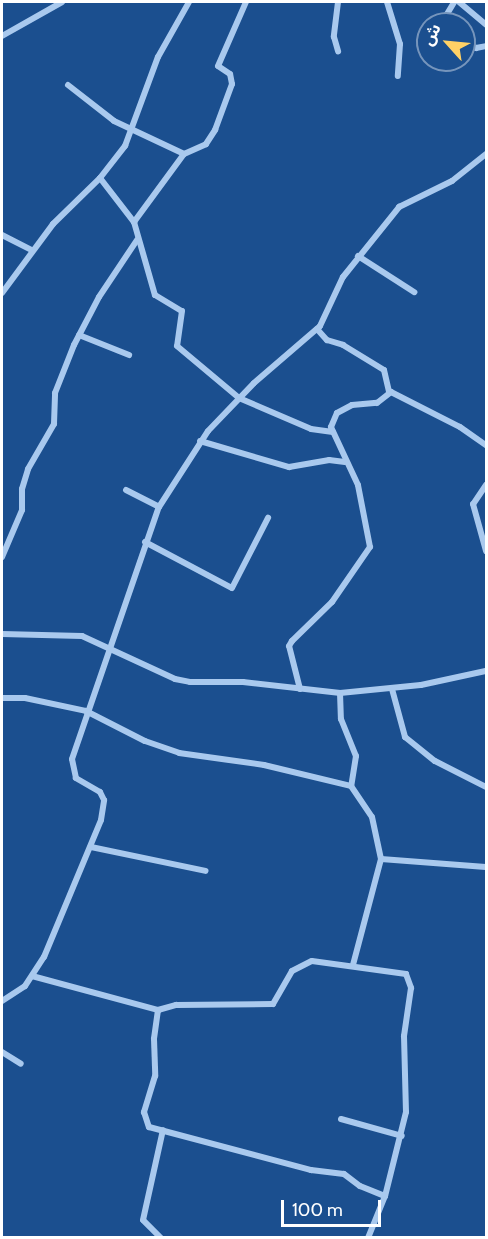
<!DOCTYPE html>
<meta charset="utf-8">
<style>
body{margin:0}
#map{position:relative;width:488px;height:1239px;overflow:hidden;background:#1b4f8f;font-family:Cabin,"Noto Sans Arabic",sans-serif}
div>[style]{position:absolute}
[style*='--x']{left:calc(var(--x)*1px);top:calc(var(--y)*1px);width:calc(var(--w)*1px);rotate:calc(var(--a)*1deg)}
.minor>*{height:6px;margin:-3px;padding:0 3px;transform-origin:3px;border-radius:3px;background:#a9c9ee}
span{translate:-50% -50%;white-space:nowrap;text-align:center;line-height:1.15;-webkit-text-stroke:4.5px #1b4f8f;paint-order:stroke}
.frame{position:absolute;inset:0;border:3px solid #fff;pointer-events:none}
.north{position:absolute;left:416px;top:12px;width:60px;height:60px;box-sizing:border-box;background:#1b4f8f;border:2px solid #7695bc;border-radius:50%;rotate:297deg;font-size:16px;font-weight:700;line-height:24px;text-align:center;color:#fff}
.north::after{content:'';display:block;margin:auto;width:21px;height:27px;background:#ffd166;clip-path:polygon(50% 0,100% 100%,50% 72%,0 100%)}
.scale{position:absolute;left:281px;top:1200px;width:100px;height:27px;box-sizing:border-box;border:3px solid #fff;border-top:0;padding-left:8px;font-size:18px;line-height:21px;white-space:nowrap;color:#fff;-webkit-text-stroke:4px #1b4f8f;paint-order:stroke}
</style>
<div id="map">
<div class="minor">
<i style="--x:338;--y:2;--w:35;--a:97"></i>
<i style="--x:334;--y:37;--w:15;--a:74"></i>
<i style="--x:387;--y:2;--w:44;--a:72.8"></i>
<i style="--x:400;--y:44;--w:32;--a:94"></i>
<i style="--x:459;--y:2;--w:35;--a:40"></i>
<i style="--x:441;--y:24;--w:26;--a:-59"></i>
<i style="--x:2;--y:36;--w:69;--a:-29.5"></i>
<i style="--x:464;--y:41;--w:14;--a:30"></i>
<i style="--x:476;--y:48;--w:10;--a:-11"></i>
<i style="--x:68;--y:85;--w:58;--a:38"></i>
<i style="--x:114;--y:121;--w:77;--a:25.2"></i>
<i style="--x:100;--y:178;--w:56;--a:52.3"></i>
<i style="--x:134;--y:222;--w:76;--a:74"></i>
<i style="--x:155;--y:295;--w:31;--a:31"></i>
<i style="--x:182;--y:311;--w:35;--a:98"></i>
<i style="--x:177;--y:346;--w:81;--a:40"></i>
<i style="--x:239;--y:398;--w:78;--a:23.3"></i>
<i style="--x:311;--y:429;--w:22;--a:8"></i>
<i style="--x:134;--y:222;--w:84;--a:-53.7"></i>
<i style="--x:184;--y:154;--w:24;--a:-24"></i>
<i style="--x:206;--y:144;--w:17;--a:-57"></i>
<i style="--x:215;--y:130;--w:49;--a:-69.7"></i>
<i style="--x:232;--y:84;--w:10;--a:-101"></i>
<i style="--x:230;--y:74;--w:14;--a:-146"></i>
<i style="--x:218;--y:66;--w:70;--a:-66.4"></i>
<i style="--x:2;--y:235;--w:34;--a:27"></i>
<i style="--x:358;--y:256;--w:67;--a:32.7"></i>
<i style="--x:2;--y:293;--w:86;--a:-53.5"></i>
<i style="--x:53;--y:224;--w:66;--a:-44.4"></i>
<i style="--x:100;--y:178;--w:41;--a:-52"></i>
<i style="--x:125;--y:146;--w:95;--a:-69.7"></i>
<i style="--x:158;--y:57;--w:63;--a:-60.6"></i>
<i style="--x:317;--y:329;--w:15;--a:48"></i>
<i style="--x:327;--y:340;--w:17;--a:17"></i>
<i style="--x:343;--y:345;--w:48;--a:31.4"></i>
<i style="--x:384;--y:370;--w:23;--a:77"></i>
<i style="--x:79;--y:335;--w:54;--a:21.8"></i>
<i style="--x:200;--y:441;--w:93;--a:16.3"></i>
<i style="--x:289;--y:467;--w:41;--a:-9.9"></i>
<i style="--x:329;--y:460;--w:16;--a:7"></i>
<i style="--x:486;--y:485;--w:23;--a:124"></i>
<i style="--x:473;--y:504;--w:49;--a:74.5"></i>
<i style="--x:126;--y:490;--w:37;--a:27"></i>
<i style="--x:145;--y:542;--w:98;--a:27.9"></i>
<i style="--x:232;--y:588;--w:79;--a:-62.8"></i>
<i style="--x:2;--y:557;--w:51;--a:-66.9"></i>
<i style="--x:22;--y:510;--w:21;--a:-90"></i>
<i style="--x:22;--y:489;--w:21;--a:-73"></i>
<i style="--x:28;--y:469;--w:52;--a:-60"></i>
<i style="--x:54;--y:424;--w:31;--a:-88"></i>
<i style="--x:55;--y:393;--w:52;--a:-68.4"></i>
<i style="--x:74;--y:345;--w:54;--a:-62.5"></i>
<i style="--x:99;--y:297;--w:69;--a:-56.3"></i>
<i style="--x:2;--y:634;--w:80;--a:1.4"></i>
<i style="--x:82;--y:636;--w:102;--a:24.8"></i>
<i style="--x:175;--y:679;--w:15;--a:11"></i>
<i style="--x:190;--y:682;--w:53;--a:0"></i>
<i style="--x:243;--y:682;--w:98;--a:6.5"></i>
<i style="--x:340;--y:693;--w:81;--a:-5.6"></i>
<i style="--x:421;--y:685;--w:66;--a:-12.2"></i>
<i style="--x:300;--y:689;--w:44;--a:-104.3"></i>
<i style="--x:289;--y:646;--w:6;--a:-59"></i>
<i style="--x:292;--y:641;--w:56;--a:-44.3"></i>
<i style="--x:332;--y:602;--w:67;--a:-55.4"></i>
<i style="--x:370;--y:547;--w:63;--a:-101"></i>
<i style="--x:358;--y:485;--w:64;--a:-115"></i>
<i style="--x:331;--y:427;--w:15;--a:-67"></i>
<i style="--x:337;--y:413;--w:17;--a:-28"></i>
<i style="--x:352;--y:405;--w:25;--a:-5"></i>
<i style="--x:377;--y:403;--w:18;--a:-38"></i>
<i style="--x:391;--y:392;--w:77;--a:26.9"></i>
<i style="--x:460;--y:427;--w:32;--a:35"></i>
<i style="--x:392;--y:689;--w:50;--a:74.8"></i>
<i style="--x:405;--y:737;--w:38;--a:39"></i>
<i style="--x:435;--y:761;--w:57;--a:27"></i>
<i style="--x:340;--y:693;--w:26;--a:88"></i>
<i style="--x:341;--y:719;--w:40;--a:68"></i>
<i style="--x:356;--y:756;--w:30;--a:99"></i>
<i style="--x:351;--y:786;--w:37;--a:56"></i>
<i style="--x:372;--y:817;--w:43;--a:77.9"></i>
<i style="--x:381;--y:859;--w:110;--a:104.8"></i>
<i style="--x:2;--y:698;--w:23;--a:0"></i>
<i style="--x:25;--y:698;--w:62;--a:12"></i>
<i style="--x:86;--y:711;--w:66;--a:27"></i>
<i style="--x:145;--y:741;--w:36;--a:19"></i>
<i style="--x:179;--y:753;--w:86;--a:8"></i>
<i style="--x:264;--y:765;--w:89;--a:13.6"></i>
<i style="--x:91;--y:847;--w:117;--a:11.8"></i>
<i style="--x:381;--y:859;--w:105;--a:4.4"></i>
<i style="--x:32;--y:976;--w:131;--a:15.1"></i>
<i style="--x:158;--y:1010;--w:19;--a:-16"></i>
<i style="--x:176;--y:1005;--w:97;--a:-0.6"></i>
<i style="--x:273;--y:1004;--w:38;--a:-60"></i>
<i style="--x:292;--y:971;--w:22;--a:-27"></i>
<i style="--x:312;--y:961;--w:95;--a:7.9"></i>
<i style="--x:406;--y:974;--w:15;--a:70"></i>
<i style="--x:411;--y:988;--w:49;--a:98.3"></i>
<i style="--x:404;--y:1036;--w:76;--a:88.5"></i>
<i style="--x:406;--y:1112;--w:87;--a:104"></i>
<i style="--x:385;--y:1196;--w:45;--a:112"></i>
<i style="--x:2;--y:1001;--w:27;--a:-33"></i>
<i style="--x:25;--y:986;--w:35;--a:-57"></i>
<i style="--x:44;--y:957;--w:148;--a:-67.4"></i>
<i style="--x:101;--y:820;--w:20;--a:-81"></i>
<i style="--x:104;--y:800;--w:9;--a:-117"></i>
<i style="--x:100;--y:792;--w:28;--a:-150"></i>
<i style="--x:76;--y:778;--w:19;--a:-102"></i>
<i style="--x:72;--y:759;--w:267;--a:-71"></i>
<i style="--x:159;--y:507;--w:90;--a:-57.2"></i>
<i style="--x:208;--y:431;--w:66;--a:-46.2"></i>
<i style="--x:254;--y:383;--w:87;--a:-40.8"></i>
<i style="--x:320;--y:326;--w:54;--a:-64.9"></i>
<i style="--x:343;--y:277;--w:90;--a:-51.3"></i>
<i style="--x:399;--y:207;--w:59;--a:-26.1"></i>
<i style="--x:452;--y:181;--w:43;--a:-38.5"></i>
<i style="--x:158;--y:1010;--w:29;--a:98"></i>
<i style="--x:154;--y:1039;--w:37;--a:88"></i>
<i style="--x:155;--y:1076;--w:38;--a:107"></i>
<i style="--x:144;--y:1112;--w:16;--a:72"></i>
<i style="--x:149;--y:1127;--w:168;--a:14.9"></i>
<i style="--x:311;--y:1170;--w:33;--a:7"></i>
<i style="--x:344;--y:1174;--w:20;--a:37"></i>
<i style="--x:360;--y:1186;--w:27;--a:22"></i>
<i style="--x:2;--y:1052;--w:22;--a:32"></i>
<i style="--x:341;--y:1119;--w:63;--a:15.6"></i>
<i style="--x:161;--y:1238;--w:25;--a:-135"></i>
<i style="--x:143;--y:1220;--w:92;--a:-77.5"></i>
</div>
<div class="frame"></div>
<div class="north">ش</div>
<div class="scale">100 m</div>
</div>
